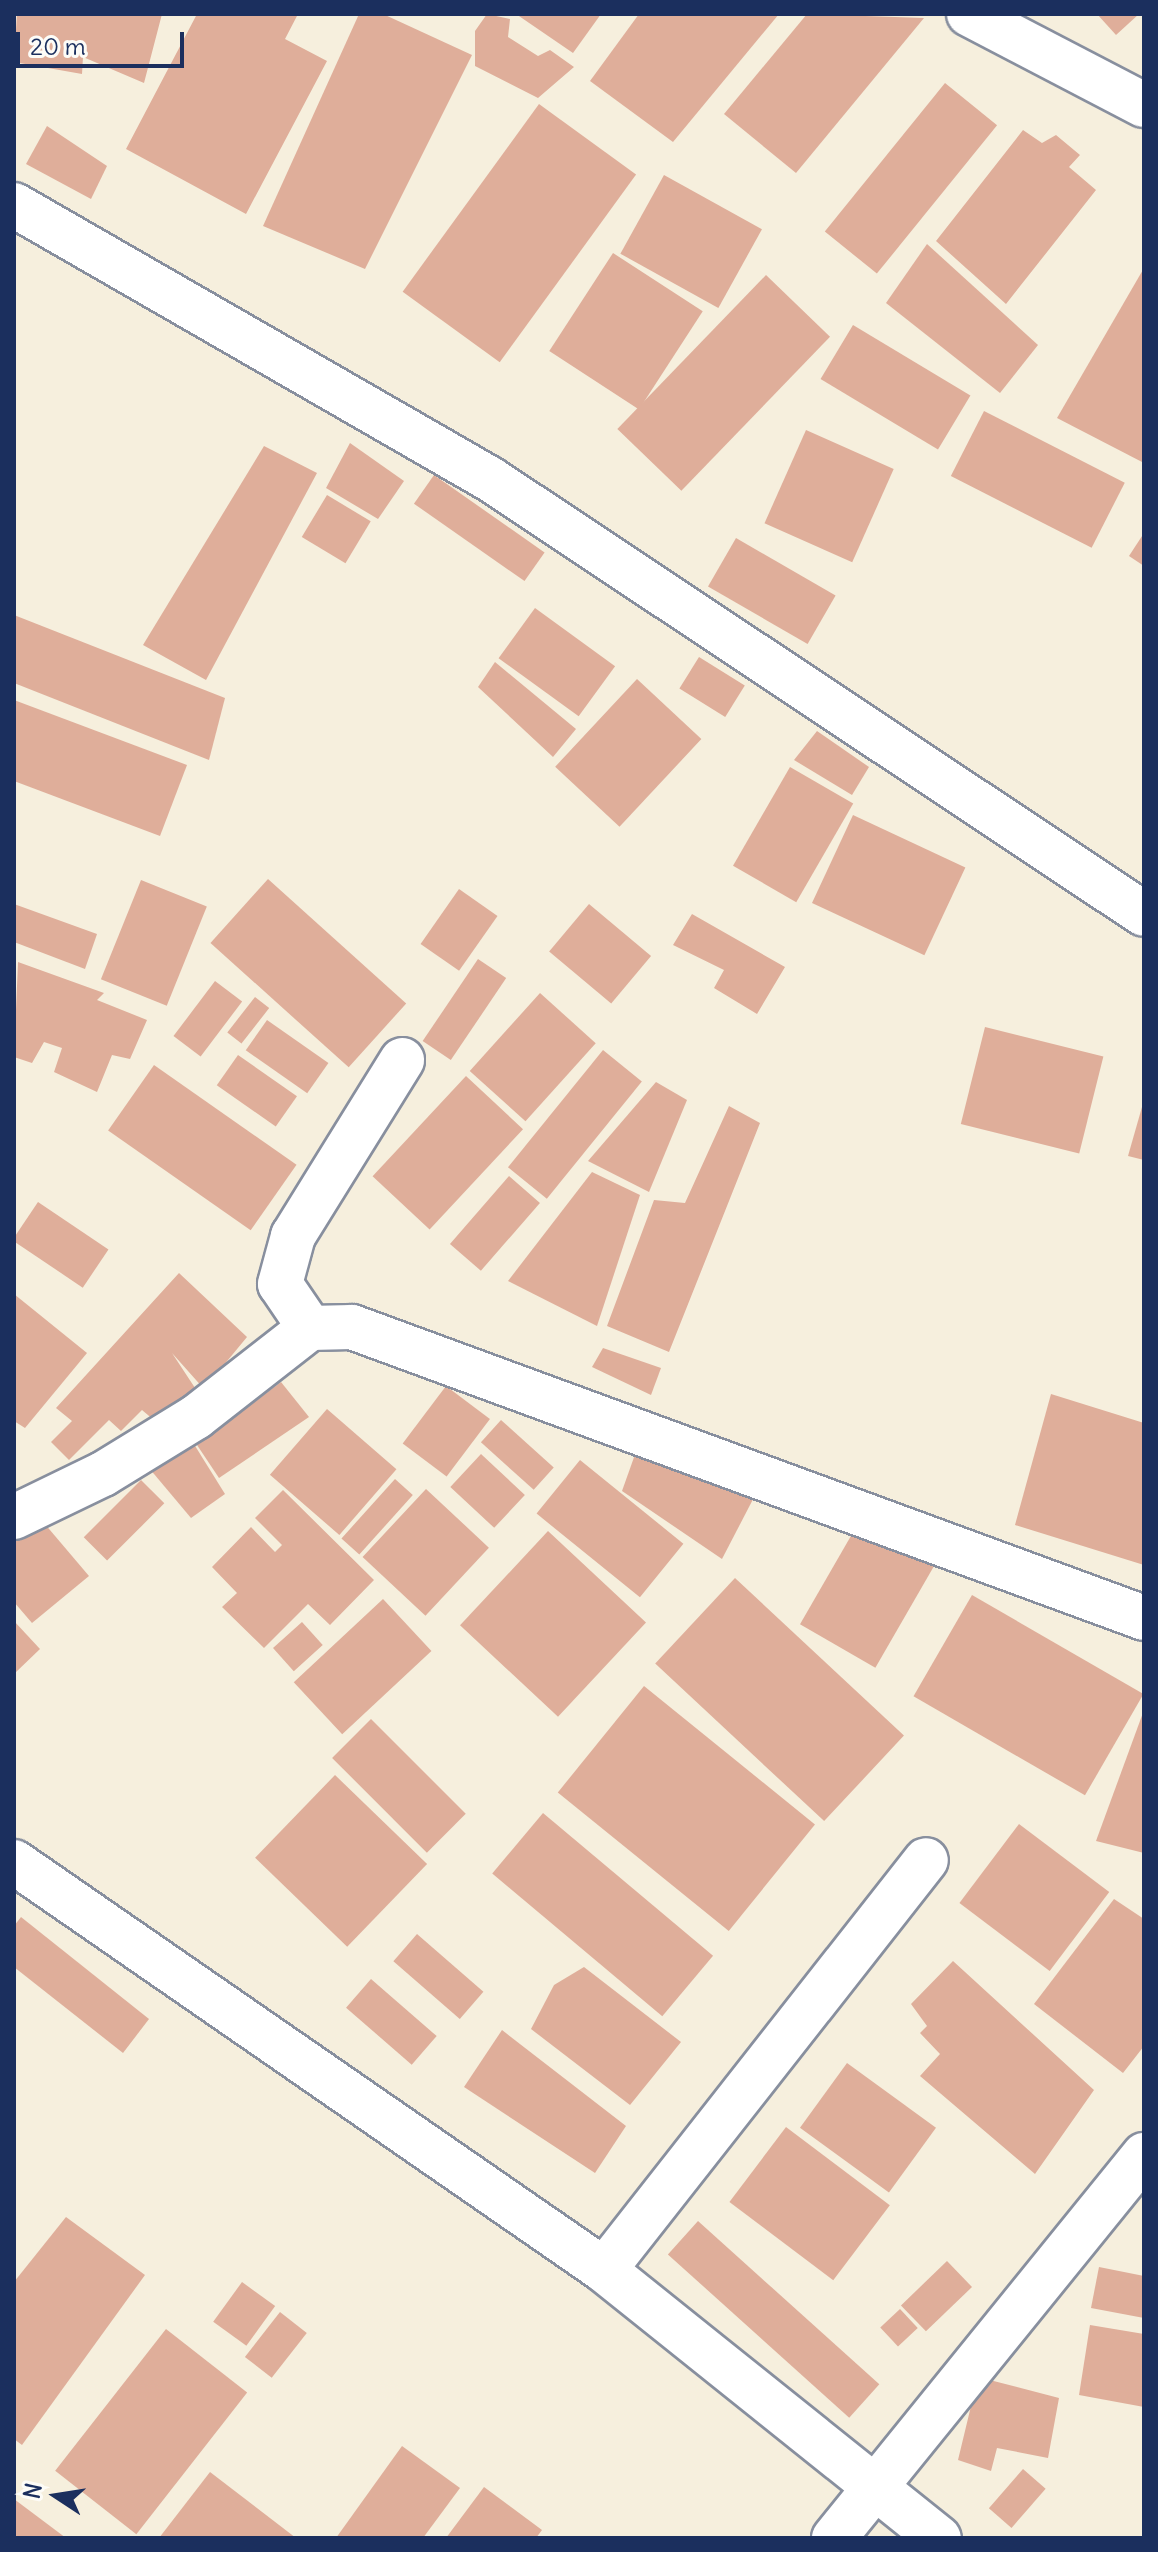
<!DOCTYPE html>
<style>
body{margin:0}
#map{position:relative;width:1158px;height:2552px;overflow:hidden;background:#f6efdd;font-family:Delius,sans-serif}
div>[style]{position:absolute}
[style*='--x']{left:calc(var(--x)*1px);top:calc(var(--y)*1px);width:calc(var(--w)*1px);rotate:calc(var(--a)*1deg)}
.building>*{inset:0;background:#dfae9a;transform-origin:0 0}
.roads{filter:drop-shadow(2px 0 #888f9e) drop-shadow(-2px 0 #888f9e) drop-shadow(0 2px #888f9e) drop-shadow(0 -2px #888f9e)}
.street>*{height:44px;margin:-22px;padding:0 22px;transform-origin:22px;border-radius:22px;background:#fff}
span{translate:-50% -50%;white-space:nowrap;text-align:center;line-height:1.15;-webkit-text-stroke:6px #fdfcf7;paint-order:stroke}
.frame{position:absolute;inset:0;border:16px solid #1b2f5e;pointer-events:none}
.north{position:absolute;left:16px;top:2456px;width:80px;height:80px;-webkit-text-stroke:6px #fdfcf7;paint-order:stroke;rotate:282deg;font-size:22px;font-weight:700;line-height:32px;text-align:center;color:#1b2f5e}
.north::after{content:'';display:block;margin:auto;width:28px;height:36px;background:#1b2f5e;clip-path:polygon(50% 0,100% 100%,50% 72%,0 100%)}
.scale{position:absolute;left:16px;top:32px;width:168px;height:36px;box-sizing:border-box;border:4px solid #1b2f5e;border-top:0;padding-left:10px;font-size:24px;line-height:28px;white-space:nowrap;color:#1b2f5e;-webkit-text-stroke:6px #fdfcf7;paint-order:stroke}
</style>
<div id="map">
<div class="building">
<i style="clip-path:polygon(17px 14px,162px 14px,144px 83px,83px 57px,82px 74px,14px 62px)"></i>
<i style="clip-path:polygon(197px 14px,298px 14px,285px 39px,327px 61px,246px 214px,126px 149px)"></i>
<i style="clip-path:polygon(359px 14px,383px 14px,472px 55px,365px 269px,263px 226px)"></i>
<i style="clip-path:polygon(487px 14px,510px 19px,508px 37px,538px 56px,550px 50px,574px 67px,538px 98px,475px 66px,475px 31px)"></i>
<i style="clip-path:polygon(516px 14px,601px 14px,573px 53px)"></i>
<i style="clip-path:polygon(639px 14px,779px 14px,673px 142px,590px 81px)"></i>
<i style="clip-path:polygon(807px 14px,924px 18px,796px 173px,724px 114px)"></i>
<i style="clip-path:polygon(1097px 14px,1139px 14px,1116px 35px)"></i>
<i style="left:945px;top:83px;width:67px;height:191px;rotate:39deg"></i>
<i style="left:539px;top:104px;width:120px;height:232px;rotate:36deg"></i>
<i style="clip-path:polygon(47px 126px,107px 166px,91px 199px,26px 164px)"></i>
<i style="clip-path:polygon(1023px 130px,1042px 143px,1056px 135px,1080px 155px,1069px 167px,1096px 190px,1006px 304px,936px 241px)"></i>
<i style="left:664px;top:175px;width:112px;height:90px;rotate:29deg"></i>
<i style="clip-path:polygon(927px 244px,1038px 345px,1000px 393px,886px 303px)"></i>
<i style="left:613px;top:253px;width:107px;height:117px;rotate:33deg"></i>
<i style="clip-path:polygon(1144px 268px,1144px 463px,1057px 418px)"></i>
<i style="left:766px;top:275px;width:89px;height:214px;rotate:44deg"></i>
<i style="left:853px;top:325px;width:137px;height:63px;rotate:31deg"></i>
<i style="left:984px;top:411px;width:158px;height:73px;rotate:27deg"></i>
<i style="left:806px;top:430px;width:96px;height:102px;rotate:24deg"></i>
<i style="clip-path:polygon(350px 443px,404px 481px,378px 519px,326px 488px)"></i>
<i style="clip-path:polygon(264px 446px,317px 473px,206px 680px,143px 645px)"></i>
<i style="left:434px;top:475px;width:135px;height:35px;rotate:35deg"></i>
<i style="left:327px;top:495px;width:51px;height:49px;rotate:31deg"></i>
<i style="clip-path:polygon(1144px 533px,1144px 566px,1129px 556px)"></i>
<i style="left:736px;top:538px;width:115px;height:56px;rotate:30deg"></i>
<i style="left:535px;top:608px;width:99px;height:62px;rotate:36deg"></i>
<i style="clip-path:polygon(14px 615px,225px 698px,209px 760px,14px 683px)"></i>
<i style="left:699px;top:657px;width:54px;height:37px;rotate:32deg"></i>
<i style="clip-path:polygon(495px 662px,576px 729px,553px 757px,478px 687px)"></i>
<i style="left:637px;top:679px;width:88px;height:120px;rotate:43deg"></i>
<i style="clip-path:polygon(14px 700px,187px 765px,160px 836px,14px 781px)"></i>
<i style="clip-path:polygon(817px 731px,869px 767px,852px 795px,794px 760px)"></i>
<i style="left:790px;top:767px;width:73px;height:114px;rotate:30deg"></i>
<i style="left:853px;top:815px;width:124px;height:97px;rotate:25deg"></i>
<i style="left:268px;top:879px;width:186px;height:86px;rotate:42deg"></i>
<i style="left:141px;top:880px;width:71px;height:107px;rotate:22deg"></i>
<i style="left:459px;top:889px;width:47px;height:67px;rotate:35deg"></i>
<i style="clip-path:polygon(14px 904px,97px 934px,85px 969px,14px 942px)"></i>
<i style="left:589px;top:904px;width:81px;height:62px;rotate:40deg"></i>
<i style="clip-path:polygon(692px 914px,785px 967px,757px 1014px,714px 988px,724px 970px,673px 945px)"></i>
<i style="left:478px;top:959px;width:34px;height:99px;rotate:34deg"></i>
<i style="clip-path:polygon(18px 962px,104px 993px,97px 1000px,147px 1020px,130px 1059px,112px 1055px,97px 1092px,54px 1072px,62px 1048px,44px 1042px,32px 1063px,14px 1057px)"></i>
<i style="left:215px;top:981px;width:34px;height:69px;rotate:37deg"></i>
<i style="left:540px;top:993px;width:75px;height:105px;rotate:42deg"></i>
<i style="left:255px;top:997px;width:18px;height:45px;rotate:38deg"></i>
<i style="left:267px;top:1020px;width:75px;height:37px;rotate:35deg"></i>
<i style="left:985px;top:1027px;width:122px;height:100px;rotate:14deg"></i>
<i style="left:603px;top:1050px;width:50px;height:151px;rotate:39deg"></i>
<i style="left:238px;top:1055px;width:72px;height:37px;rotate:35deg"></i>
<i style="left:154px;top:1065px;width:174px;height:80px;rotate:35deg"></i>
<i style="left:466px;top:1076px;width:78px;height:137px;rotate:43deg"></i>
<i style="clip-path:polygon(656px 1082px,687px 1100px,649px 1192px,588px 1161px)"></i>
<i style="clip-path:polygon(1144px 1100px,1144px 1160px,1128px 1156px)"></i>
<i style="clip-path:polygon(729px 1106px,760px 1123px,669px 1352px,607px 1326px,654px 1200px,685px 1203px)"></i>
<i style="clip-path:polygon(592px 1172px,640px 1195px,597px 1326px,508px 1281px)"></i>
<i style="left:509px;top:1176px;width:41px;height:90px;rotate:41deg"></i>
<i style="left:38px;top:1202px;width:85px;height:46px;rotate:34deg"></i>
<i style="clip-path:polygon(179px 1273px,247px 1337px,204px 1389px,172px 1353px,199px 1394px,155px 1421px,142px 1410px,121px 1431px,109px 1420px,69px 1460px,51px 1442px,72px 1421px,56px 1408px)"></i>
<i style="clip-path:polygon(14px 1294px,87px 1353px,25px 1428px,14px 1421px)"></i>
<i style="clip-path:polygon(603px 1348px,661px 1368px,651px 1395px,592px 1367px)"></i>
<i style="clip-path:polygon(281px 1382px,309px 1417px,219px 1478px,197px 1445px)"></i>
<i style="left:446px;top:1386px;width:55px;height:72px;rotate:37deg"></i>
<i style="clip-path:polygon(1051px 1394px,1144px 1423px,1144px 1565px,1015px 1525px)"></i>
<i style="left:327px;top:1409px;width:92px;height:87px;rotate:41deg"></i>
<i style="left:501px;top:1420px;width:71px;height:30px;rotate:42deg"></i>
<i style="clip-path:polygon(643px 1432px,763px 1480px,722px 1559px,622px 1491px)"></i>
<i style="clip-path:polygon(192px 1441px,225px 1494px,191px 1518px,149px 1468px)"></i>
<i style="left:481px;top:1454px;width:60px;height:45px;rotate:43deg"></i>
<i style="left:580px;top:1460px;width:133px;height:69px;rotate:39deg"></i>
<i style="left:395px;top:1479px;width:24px;height:80px;rotate:42deg"></i>
<i style="left:141px;top:1480px;width:33px;height:81px;rotate:45deg"></i>
<i style="left:426px;top:1489px;width:86px;height:93px;rotate:43deg"></i>
<i style="clip-path:polygon(283px 1490px,374px 1580px,330px 1625px,308px 1604px,264px 1648px,222px 1607px,237px 1593px,212px 1567px,251px 1527px,275px 1552px,282px 1545px,255px 1518px)"></i>
<i style="left:859px;top:1522px;width:87px;height:118px;rotate:30deg"></i>
<i style="clip-path:polygon(44px 1523px,89px 1576px,32px 1623px,14px 1602px,14px 1537px)"></i>
<i style="left:548px;top:1531px;width:134px;height:129px;rotate:43deg"></i>
<i style="left:735px;top:1578px;width:231px;height:117px;rotate:43deg"></i>
<i style="left:972px;top:1595px;width:198px;height:117px;rotate:30deg"></i>
<i style="left:383px;top:1599px;width:71px;height:122px;rotate:47deg"></i>
<i style="clip-path:polygon(14px 1621px,40px 1649px,14px 1674px)"></i>
<i style="left:302px;top:1622px;width:31px;height:39px;rotate:48deg"></i>
<i style="left:644px;top:1686px;width:220px;height:137px;rotate:39deg"></i>
<i style="clip-path:polygon(1144px 1710px,1144px 1853px,1096px 1841px)"></i>
<i style="left:371px;top:1719px;width:134px;height:55px;rotate:45deg"></i>
<i style="left:335px;top:1775px;width:128px;height:115px;rotate:44deg"></i>
<i style="left:543px;top:1813px;width:222px;height:79px;rotate:40deg"></i>
<i style="left:1019px;top:1824px;width:113px;height:99px;rotate:37deg"></i>
<i style="clip-path:polygon(1114px 1899px,1144px 1919px,1144px 2046px,1123px 2073px,1034px 2004px)"></i>
<i style="clip-path:polygon(21px 1917px,149px 2019px,123px 2053px,14px 1967px,14px 1926px)"></i>
<i style="left:417px;top:1934px;width:88px;height:36px;rotate:41deg"></i>
<i style="clip-path:polygon(953px 1961px,1094px 2090px,1035px 2174px,920px 2076px,940px 2054px,920px 2033px,927px 2026px,911px 2004px)"></i>
<i style="clip-path:polygon(584px 1967px,681px 2042px,630px 2105px,531px 2029px,554px 1985px)"></i>
<i style="left:371px;top:1979px;width:87px;height:38px;rotate:41deg"></i>
<i style="clip-path:polygon(502px 2030px,626px 2126px,595px 2173px,464px 2087px)"></i>
<i style="left:847px;top:2063px;width:110px;height:80px;rotate:36deg"></i>
<i style="left:786px;top:2127px;width:130px;height:94px;rotate:37deg"></i>
<i style="clip-path:polygon(66px 2217px,145px 2275px,22px 2445px,14px 2439px,14px 2282px)"></i>
<i style="left:698px;top:2221px;width:244px;height:45px;rotate:42deg"></i>
<i style="left:947px;top:2261px;width:36px;height:64px;rotate:46deg"></i>
<i style="clip-path:polygon(1099px 2267px,1144px 2276px,1144px 2318px,1091px 2308px)"></i>
<i style="left:242px;top:2282px;width:41px;height:49px;rotate:36deg"></i>
<i style="left:900px;top:2309px;width:26px;height:27px;rotate:47deg"></i>
<i style="left:280px;top:2312px;width:34px;height:57px;rotate:38deg"></i>
<i style="clip-path:polygon(1090px 2325px,1144px 2334px,1144px 2407px,1079px 2395px)"></i>
<i style="left:166px;top:2329px;width:103px;height:180px;rotate:38deg"></i>
<i style="clip-path:polygon(978px 2377px,1059px 2398px,1048px 2458px,997px 2448px,991px 2471px,958px 2460px)"></i>
<i style="clip-path:polygon(402px 2446px,460px 2488px,423px 2538px,336px 2538px)"></i>
<i style="left:1023px;top:2469px;width:30px;height:52px;rotate:41deg"></i>
<i style="clip-path:polygon(210px 2472px,296px 2538px,159px 2538px)"></i>
<i style="clip-path:polygon(484px 2487px,542px 2530px,536px 2538px,446px 2538px)"></i>
<i style="clip-path:polygon(14px 2499px,66px 2538px,14px 2538px)"></i>
</div>
<div class="roads">
<div class="street">
<i style="--x:969;--y:14;--w:197;--a:27.5"></i>
<i style="--x:14;--y:205;--w:549;--a:29.93"></i>
<i style="--x:490;--y:479;--w:785;--a:33.63"></i>
<i style="--x:310;--y:1328;--w:53;--a:-124.3"></i>
<i style="--x:280;--y:1284;--w:50;--a:-74.8"></i>
<i style="--x:293;--y:1236;--w:207;--a:-58.2"></i>
<i style="--x:14;--y:1517;--w:99;--a:-25.8"></i>
<i style="--x:103;--y:1474;--w:109;--a:-31.5"></i>
<i style="--x:196;--y:1417;--w:145;--a:-38"></i>
<i style="--x:310;--y:1328;--w:42;--a:-1.4"></i>
<i style="--x:352;--y:1327;--w:844;--a:20.17"></i>
<i style="--x:14;--y:1862;--w:717;--a:34.66"></i>
<i style="--x:604;--y:2270;--w:429;--a:38.7"></i>
<i style="--x:604;--y:2270;--w:521;--a:-51.86"></i>
<i style="--x:834;--y:2538;--w:493;--a:-51"></i>
</div>
</div>
<div class="frame"></div>
<div class="north">N</div>
<div class="scale">20 m</div>
</div>
